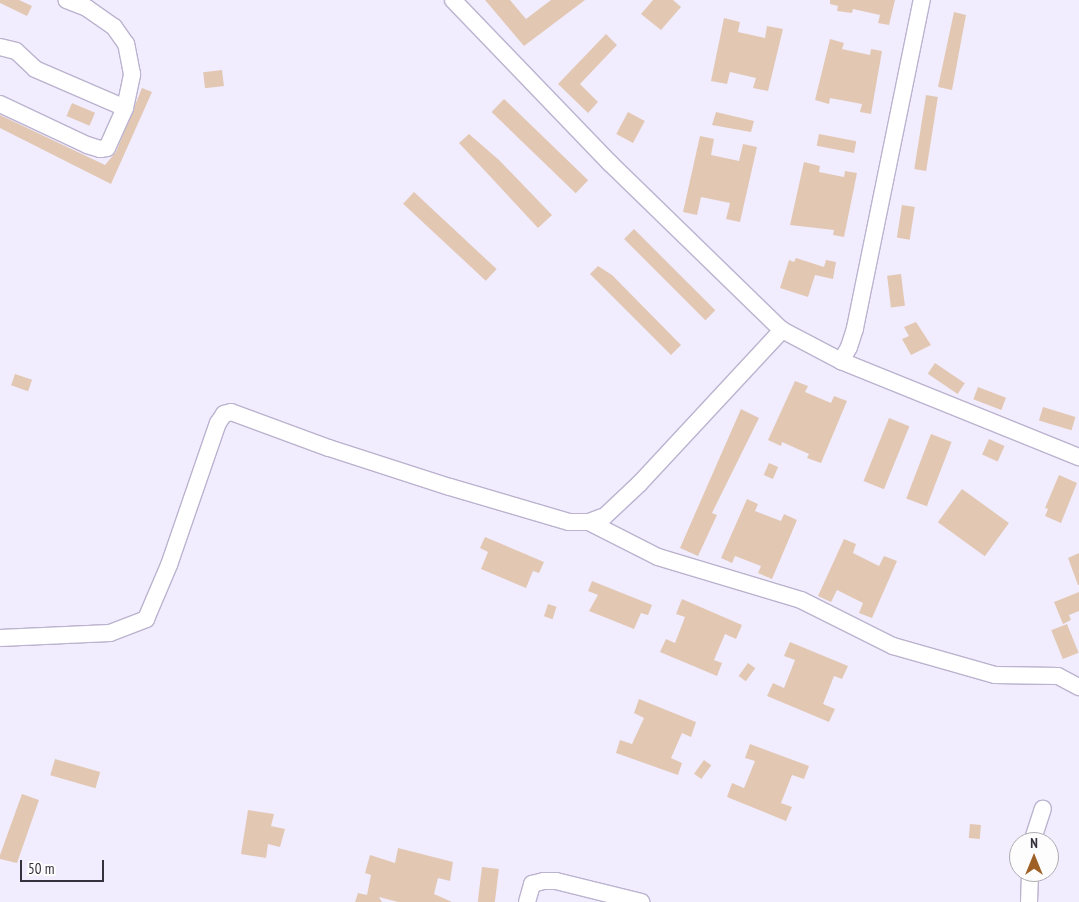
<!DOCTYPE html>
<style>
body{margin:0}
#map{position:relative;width:1079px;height:902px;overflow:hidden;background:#f1ecfe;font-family:"PT Sans Narrow",sans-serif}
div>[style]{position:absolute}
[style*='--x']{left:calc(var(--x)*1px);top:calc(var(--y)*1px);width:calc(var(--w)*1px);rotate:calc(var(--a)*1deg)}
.building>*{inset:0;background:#e2c8b3;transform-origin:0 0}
.roads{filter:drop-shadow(1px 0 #bbb3cf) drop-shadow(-1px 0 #bbb3cf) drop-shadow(0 1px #bbb3cf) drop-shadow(0 -1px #bbb3cf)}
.minor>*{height:16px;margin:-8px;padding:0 8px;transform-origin:8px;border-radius:8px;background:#fff}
span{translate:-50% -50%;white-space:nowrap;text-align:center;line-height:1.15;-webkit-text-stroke:4px #fdfdfd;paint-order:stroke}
.north{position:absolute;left:1009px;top:832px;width:50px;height:50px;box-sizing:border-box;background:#fdfdfd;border:1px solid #adabb0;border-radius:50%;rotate:0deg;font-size:14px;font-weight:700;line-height:20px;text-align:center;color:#35313d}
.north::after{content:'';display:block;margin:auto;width:18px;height:22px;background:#9e6025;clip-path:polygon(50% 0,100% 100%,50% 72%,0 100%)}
.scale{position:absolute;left:20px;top:860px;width:84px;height:22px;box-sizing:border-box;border:2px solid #35313d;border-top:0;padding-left:6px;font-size:15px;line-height:18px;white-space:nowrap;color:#35313d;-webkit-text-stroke:4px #fdfdfd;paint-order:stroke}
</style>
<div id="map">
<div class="building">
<i style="clip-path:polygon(0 0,19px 0,32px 6px,27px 16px,0 3px)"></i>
<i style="clip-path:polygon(485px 0,510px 0,526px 19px,551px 0,585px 0,524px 46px)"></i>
<i style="clip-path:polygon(653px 0,673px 0,681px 7px,661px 30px,641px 14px)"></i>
<i style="clip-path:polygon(830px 0,895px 0,889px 25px,878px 23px,880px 15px,853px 9px,852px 13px,837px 11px,838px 6px,830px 4px)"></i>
<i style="clip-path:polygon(954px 12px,966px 15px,952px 90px,938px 87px)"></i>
<i style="clip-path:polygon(724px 18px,740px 22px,738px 32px,765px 38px,767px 26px,783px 29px,768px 91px,753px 88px,756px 78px,730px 72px,727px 84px,711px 81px)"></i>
<i style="clip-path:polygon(606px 34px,617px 45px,580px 84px,598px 102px,588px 113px,558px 84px)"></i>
<i style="clip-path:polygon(830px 39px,844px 43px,842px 49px,870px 55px,871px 49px,882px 51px,871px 114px,860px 112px,862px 104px,830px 98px,829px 104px,815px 100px)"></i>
<i style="left:222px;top:70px;width:16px;height:19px;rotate:83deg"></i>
<i style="clip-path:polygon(142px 88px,152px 92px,111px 184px,0 128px,0 115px,105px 165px,116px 152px)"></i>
<i style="left:926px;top:95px;width:12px;height:75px;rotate:9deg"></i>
<i style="left:504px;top:99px;width:117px;height:18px;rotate:44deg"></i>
<i style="left:72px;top:103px;width:25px;height:14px;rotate:23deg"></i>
<i style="left:628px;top:112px;width:19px;height:25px;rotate:28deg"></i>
<i style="clip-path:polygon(716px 112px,754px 121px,751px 132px,712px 125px)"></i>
<i style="clip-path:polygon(469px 134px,499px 160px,552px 215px,538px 228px,459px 143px)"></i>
<i style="left:819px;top:134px;width:38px;height:12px;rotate:11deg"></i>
<i style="clip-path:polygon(700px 136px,714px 139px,711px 155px,739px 161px,743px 144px,757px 147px,740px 222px,726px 219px,730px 203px,701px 197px,697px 215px,683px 212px)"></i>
<i style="clip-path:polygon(804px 162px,820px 166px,819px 172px,844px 177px,845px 171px,857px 173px,844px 237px,833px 235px,834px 230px,790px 225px)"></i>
<i style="left:414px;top:192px;width:113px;height:16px;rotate:43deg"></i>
<i style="left:902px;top:205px;width:13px;height:33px;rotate:9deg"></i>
<i style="left:634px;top:229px;width:115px;height:14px;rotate:45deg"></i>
<i style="clip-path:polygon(796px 258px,824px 267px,826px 260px,836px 262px,833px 279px,815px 275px,808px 297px,780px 288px,789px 260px,794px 262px)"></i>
<i style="clip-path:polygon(598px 266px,612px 275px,681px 345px,671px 355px,590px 274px)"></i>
<i style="left:901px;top:274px;width:32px;height:14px;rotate:83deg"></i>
<i style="clip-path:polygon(916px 322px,931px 345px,911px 355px,902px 339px,909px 336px,904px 327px)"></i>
<i style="left:935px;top:363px;width:36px;height:13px;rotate:34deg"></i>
<i style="left:15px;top:374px;width:18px;height:12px;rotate:19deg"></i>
<i style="clip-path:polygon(795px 381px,808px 386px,805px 392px,831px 403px,834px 396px,847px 401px,821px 463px,807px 458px,809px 454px,782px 442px,781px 446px,768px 440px)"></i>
<i style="left:978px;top:387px;width:30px;height:13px;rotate:21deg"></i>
<i style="left:1043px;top:407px;width:34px;height:14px;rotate:17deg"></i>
<i style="clip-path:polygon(741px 409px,759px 418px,712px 513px,717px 515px,698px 556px,680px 548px)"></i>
<i style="left:889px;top:418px;width:22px;height:68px;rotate:22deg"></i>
<i style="left:931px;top:434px;width:22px;height:69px;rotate:21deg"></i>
<i style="left:989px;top:439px;width:17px;height:17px;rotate:24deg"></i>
<i style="left:769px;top:463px;width:10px;height:13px;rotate:24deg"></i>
<i style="clip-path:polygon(1059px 475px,1077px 483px,1061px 523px,1045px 516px,1048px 509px,1045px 508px)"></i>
<i style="left:962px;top:489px;width:58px;height:41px;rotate:36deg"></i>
<i style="clip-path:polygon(747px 499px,758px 504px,755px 511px,781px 521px,784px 514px,797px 520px,772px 579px,758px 573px,761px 566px,735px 556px,732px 563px,721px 558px)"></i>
<i style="clip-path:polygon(485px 537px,544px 562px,539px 573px,533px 571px,526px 588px,481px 569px,488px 552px,480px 548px)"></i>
<i style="clip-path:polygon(844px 539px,856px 544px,853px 553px,879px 566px,884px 556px,897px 561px,872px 618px,859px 613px,863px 603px,837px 590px,831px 602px,818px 596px)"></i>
<i style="clip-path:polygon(1079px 553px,1079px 585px,1078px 585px,1068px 558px)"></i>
<i style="clip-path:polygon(592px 581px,652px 605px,648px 615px,641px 613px,634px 629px,589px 611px,598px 595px,588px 591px)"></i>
<i style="clip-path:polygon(1079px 592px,1079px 611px,1069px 615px,1071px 620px,1063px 624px,1054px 602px)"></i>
<i style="clip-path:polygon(682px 599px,742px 625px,736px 639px,725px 634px,714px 660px,722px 663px,717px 676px,660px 652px,666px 639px,675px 643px,685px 617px,676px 614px)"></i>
<i style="left:548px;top:604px;width:9px;height:13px;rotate:18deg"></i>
<i style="left:1067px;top:624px;width:31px;height:17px;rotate:68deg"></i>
<i style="clip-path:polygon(790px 642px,848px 666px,842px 679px,834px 676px,823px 704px,835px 709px,829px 722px,767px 696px,773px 683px,784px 688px,795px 660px,784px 656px)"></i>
<i style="left:748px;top:663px;width:9px;height:16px;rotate:36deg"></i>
<i style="clip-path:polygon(639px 699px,696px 722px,691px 737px,682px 733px,671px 758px,682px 763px,678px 775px,616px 753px,620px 740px,632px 744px,644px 718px,634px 713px)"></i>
<i style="clip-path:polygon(750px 744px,809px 766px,804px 779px,792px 775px,781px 803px,792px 807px,786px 821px,727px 797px,732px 783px,744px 788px,755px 761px,745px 758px)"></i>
<i style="left:55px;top:759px;width:47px;height:17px;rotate:16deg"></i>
<i style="left:704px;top:760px;width:9px;height:17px;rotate:36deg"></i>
<i style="clip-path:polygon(22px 794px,39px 800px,17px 863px,0 859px,0 855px)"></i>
<i style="clip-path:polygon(248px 810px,274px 814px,271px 826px,285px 829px,280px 847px,268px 844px,266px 858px,241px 854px)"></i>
<i style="left:970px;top:824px;width:11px;height:14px;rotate:5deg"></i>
<i style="clip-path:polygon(398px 848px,453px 862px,450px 881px,438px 878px,434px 894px,452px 902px,398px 902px,379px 897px,382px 902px,355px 902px,358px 893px,367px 895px,371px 875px,365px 873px,370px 855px,395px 863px)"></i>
<i style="left:482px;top:867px;width:17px;height:35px;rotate:7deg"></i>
</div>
<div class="roads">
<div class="minor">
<i style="--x:453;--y:0;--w:226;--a:46.1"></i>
<i style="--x:610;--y:163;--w:240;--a:44.2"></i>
<i style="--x:782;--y:330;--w:67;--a:27.7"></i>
<i style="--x:841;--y:361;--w:257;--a:22"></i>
<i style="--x:0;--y:47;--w:16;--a:14"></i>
<i style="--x:16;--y:51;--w:26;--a:43"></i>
<i style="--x:35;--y:69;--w:98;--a:23.4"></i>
<i style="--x:0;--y:104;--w:96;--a:25.2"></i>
<i style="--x:87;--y:145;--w:14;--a:17"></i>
<i style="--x:100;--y:149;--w:7;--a:-8"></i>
<i style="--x:107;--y:148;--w:44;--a:-65.8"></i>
<i style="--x:125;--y:108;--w:35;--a:-78"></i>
<i style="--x:132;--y:74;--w:31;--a:-101"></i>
<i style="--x:126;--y:44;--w:21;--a:-125"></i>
<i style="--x:114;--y:27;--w:33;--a:-145"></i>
<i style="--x:87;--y:8;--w:22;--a:-159"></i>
<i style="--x:841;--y:361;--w:16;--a:-60"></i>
<i style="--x:849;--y:347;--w:20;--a:-72"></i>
<i style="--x:855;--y:328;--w:335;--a:-78.5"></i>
<i style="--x:589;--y:522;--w:77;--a:26.9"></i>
<i style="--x:658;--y:557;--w:149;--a:16.7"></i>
<i style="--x:801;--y:600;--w:103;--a:26.6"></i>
<i style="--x:893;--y:646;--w:106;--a:15.9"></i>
<i style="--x:995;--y:675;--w:63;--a:0.9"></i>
<i style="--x:1058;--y:676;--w:24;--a:28"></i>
<i style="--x:0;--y:638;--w:110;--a:-2.6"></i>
<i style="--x:110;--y:633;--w:39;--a:-21"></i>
<i style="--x:146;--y:619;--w:59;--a:-66.9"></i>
<i style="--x:169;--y:565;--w:150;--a:-71"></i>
<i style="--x:218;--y:423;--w:11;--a:-56"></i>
<i style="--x:224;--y:414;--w:7;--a:-16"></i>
<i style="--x:231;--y:412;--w:104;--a:20.2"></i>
<i style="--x:329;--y:448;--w:127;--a:17.9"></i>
<i style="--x:450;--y:487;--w:124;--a:16.4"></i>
<i style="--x:569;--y:522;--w:20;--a:0"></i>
<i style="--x:589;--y:522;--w:17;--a:-21"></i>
<i style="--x:605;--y:516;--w:48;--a:-43.3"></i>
<i style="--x:640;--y:483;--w:209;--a:-47.1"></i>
<i style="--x:1032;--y:842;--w:35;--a:-72"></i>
<i style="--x:527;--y:902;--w:19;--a:-74"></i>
<i style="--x:532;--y:884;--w:12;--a:-14"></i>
<i style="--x:544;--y:881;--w:12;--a:0"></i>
<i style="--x:556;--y:881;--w:88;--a:13.9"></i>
<i style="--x:1029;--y:902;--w:30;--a:-88"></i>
</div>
</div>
<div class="north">N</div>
<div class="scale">50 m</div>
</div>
